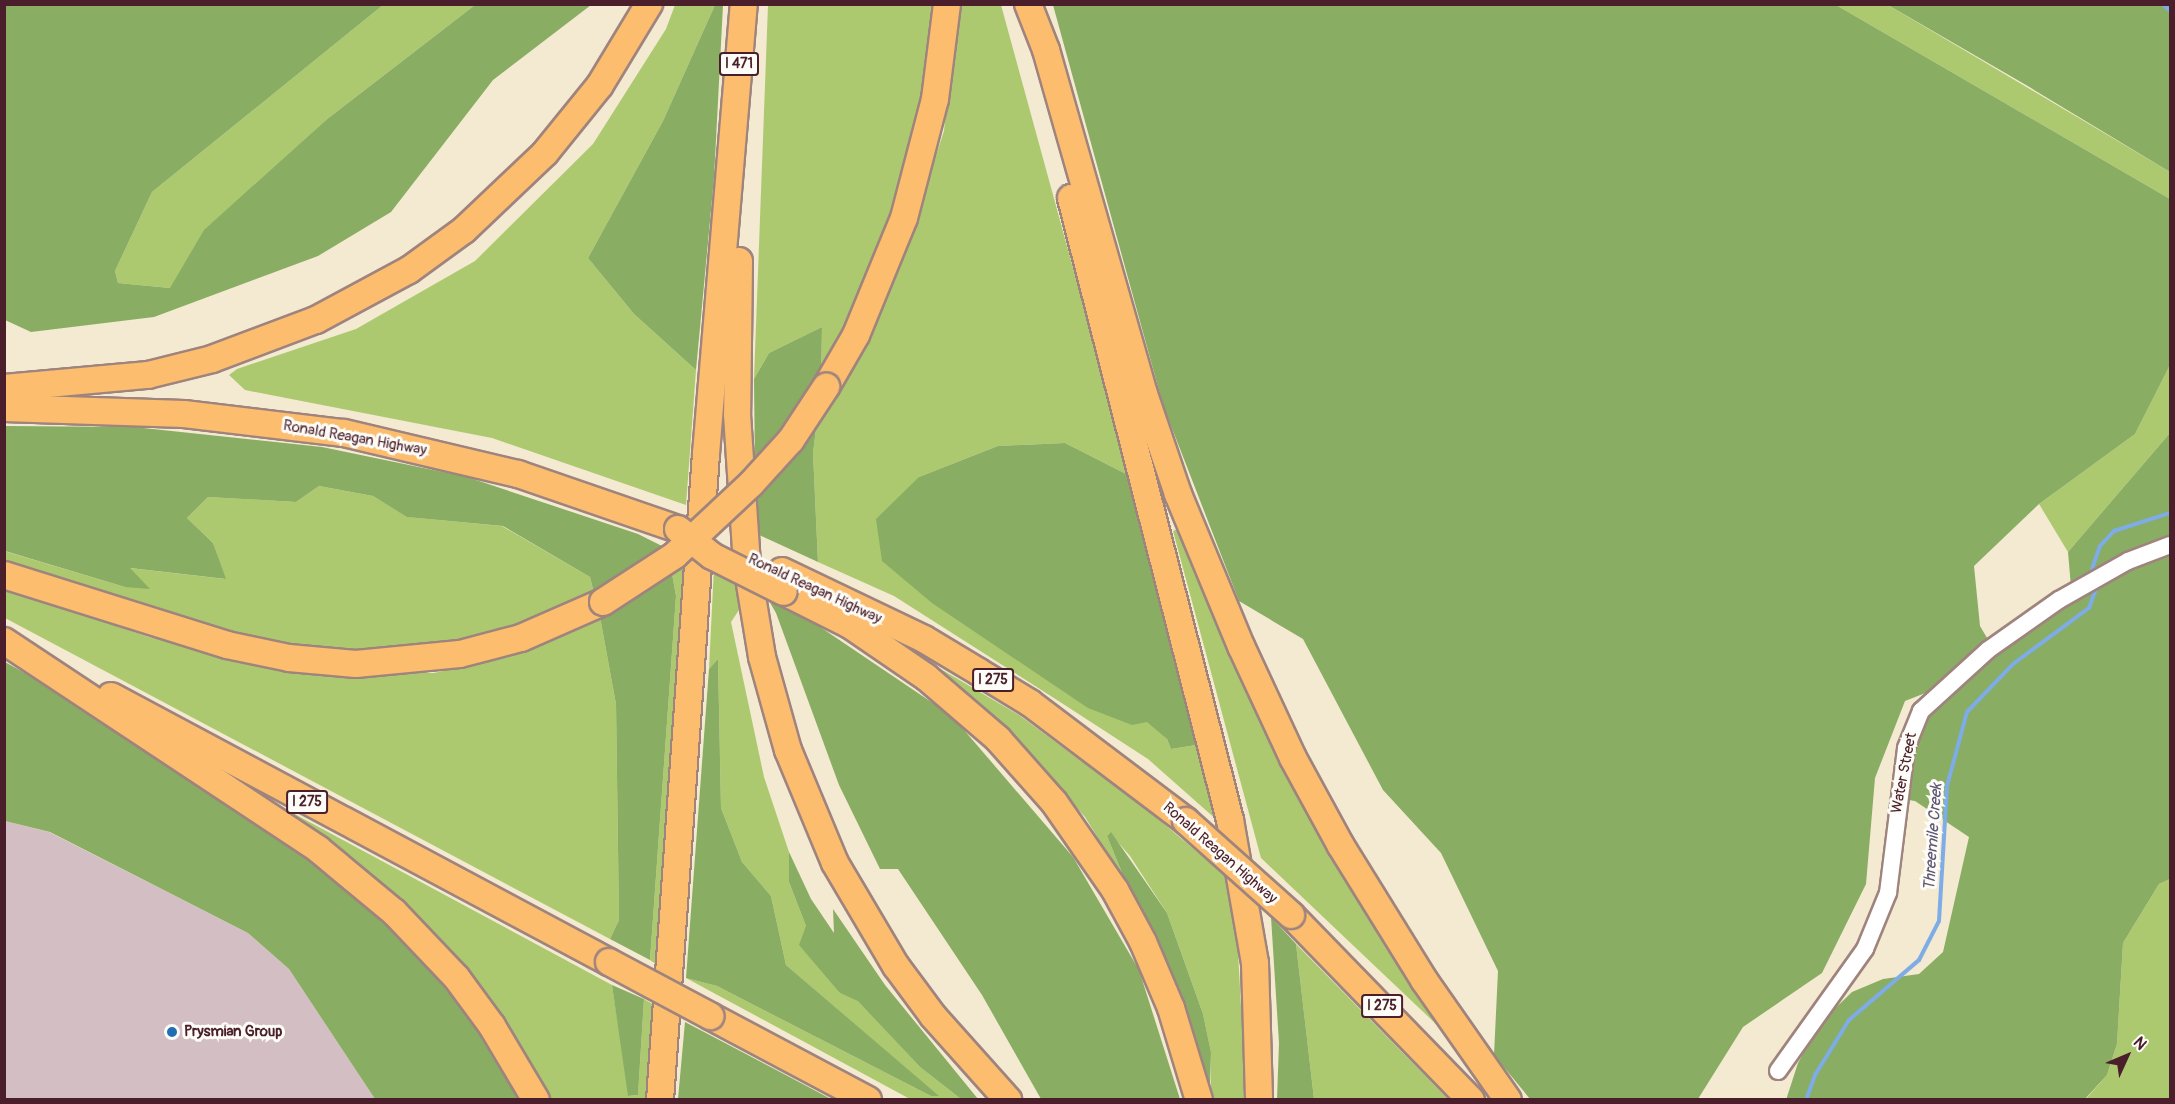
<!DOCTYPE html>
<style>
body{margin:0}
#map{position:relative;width:2175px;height:1104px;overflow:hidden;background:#f4e9d1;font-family:Pangolin,sans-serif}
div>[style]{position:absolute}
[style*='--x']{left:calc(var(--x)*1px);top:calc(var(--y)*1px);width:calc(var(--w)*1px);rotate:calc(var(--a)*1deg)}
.industrial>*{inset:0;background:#d2bec3}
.green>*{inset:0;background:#acc96f}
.forest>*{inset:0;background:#89ad62}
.stream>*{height:4px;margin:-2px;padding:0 2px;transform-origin:2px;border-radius:2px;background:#7dace7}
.roads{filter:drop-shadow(2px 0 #9f847e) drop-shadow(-2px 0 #9f847e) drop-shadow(0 2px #9f847e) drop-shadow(0 -2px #9f847e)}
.minor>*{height:16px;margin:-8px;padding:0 8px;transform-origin:8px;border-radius:8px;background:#fff}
.highway>*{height:26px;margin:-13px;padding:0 13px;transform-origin:13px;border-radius:13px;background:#fcbd6f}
.bridges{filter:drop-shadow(2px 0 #9f847e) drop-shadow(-2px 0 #9f847e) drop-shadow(0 2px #9f847e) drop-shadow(0 -2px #9f847e)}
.highway-bridge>*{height:26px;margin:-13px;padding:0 13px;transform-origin:13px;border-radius:13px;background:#fcbd6f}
.dots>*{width:16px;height:16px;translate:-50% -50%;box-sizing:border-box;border:3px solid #fdfcf7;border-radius:50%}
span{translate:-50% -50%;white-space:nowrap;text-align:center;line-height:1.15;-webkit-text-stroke:6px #fdfcf7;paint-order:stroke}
.shield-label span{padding:2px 4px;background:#fdfcf7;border:2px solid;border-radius:4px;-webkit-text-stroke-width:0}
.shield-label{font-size:14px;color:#4a1f2b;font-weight:700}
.street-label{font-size:15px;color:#4a1f2b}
.poi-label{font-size:15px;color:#4a1f2b;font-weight:700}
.left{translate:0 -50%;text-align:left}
.water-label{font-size:16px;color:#5e5776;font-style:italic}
.frame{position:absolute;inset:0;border:6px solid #4a1f2b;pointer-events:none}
.north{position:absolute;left:2097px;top:1026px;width:60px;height:60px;-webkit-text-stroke:4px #fdfcf7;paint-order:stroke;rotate:46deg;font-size:16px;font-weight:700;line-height:24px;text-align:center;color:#4a1f2b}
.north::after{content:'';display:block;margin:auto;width:21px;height:27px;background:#4a1f2b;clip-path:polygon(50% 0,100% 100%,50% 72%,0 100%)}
</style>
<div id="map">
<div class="industrial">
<i style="clip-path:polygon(5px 821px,49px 832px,248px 933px,289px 969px,375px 1099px,5px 1100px)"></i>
</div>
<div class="green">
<i style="clip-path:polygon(383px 5px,475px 5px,326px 120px,205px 230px,171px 288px,118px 283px,115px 271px,152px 192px)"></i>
<i style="clip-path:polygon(675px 5px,715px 5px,663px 121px,588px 258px,634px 314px,696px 370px,686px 505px,492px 438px,245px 390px,229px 375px,237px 369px,356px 329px,475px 261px,593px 144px,666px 29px)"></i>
<i style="clip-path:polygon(768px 5px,937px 5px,932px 76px,905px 194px,855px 319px,821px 382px,822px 327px,769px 353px,754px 379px)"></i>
<i style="clip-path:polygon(957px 5px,1001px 5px,1130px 476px,1065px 443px,998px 446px,919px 477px,1167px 739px,1171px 749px,1196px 745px,1218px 821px,1148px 759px,1057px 700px,894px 596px,818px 562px,813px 453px,817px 421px,866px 343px,910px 234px,944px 131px)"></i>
<i style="clip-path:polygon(1836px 5px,1888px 5px,2170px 172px,2170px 199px)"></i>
<i style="clip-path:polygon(2170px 365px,2170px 433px,2068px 552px,2039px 504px,2135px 434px)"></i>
<i style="clip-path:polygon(319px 486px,373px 496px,408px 517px,502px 526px,590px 577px,595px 597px,520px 628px,408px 653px,300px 649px,196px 627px,5px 569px,4px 551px,125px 587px,129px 568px,225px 579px,213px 543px,187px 518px,208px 497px,296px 502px)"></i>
<i style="clip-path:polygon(1182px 527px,1262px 719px,1348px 883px,1456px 1043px,1261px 858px,1173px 531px)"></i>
<i style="clip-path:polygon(684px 561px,680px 653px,657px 965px,650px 960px,676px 596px,671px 568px)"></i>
<i style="clip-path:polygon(714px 567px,736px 576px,739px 610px,731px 622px,764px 777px,789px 852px,789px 882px,806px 926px,840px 993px,858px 1000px,920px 1067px,961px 1099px,910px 1099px,686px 978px,717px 986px,931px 1096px,938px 1096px,786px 965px,771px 896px,742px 862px,721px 808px,718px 659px,709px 669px)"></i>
<i style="clip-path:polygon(5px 588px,149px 637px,317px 673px,434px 673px,515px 653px,600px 617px,616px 704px,619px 920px,610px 939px,5px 618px)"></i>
<i style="clip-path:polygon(917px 655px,1019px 715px,1150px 812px,1229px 879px,1235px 896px,1246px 1099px,1211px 1099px,1211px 1052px,1203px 1014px,1167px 913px,1130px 856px,1110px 833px,1107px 836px,1127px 885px,1085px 817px,1008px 732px)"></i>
<i style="clip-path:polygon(289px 811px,612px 985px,629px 1096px,638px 1095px,644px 999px,654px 1005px,648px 1099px,547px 1099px,397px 899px,355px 863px,285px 815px)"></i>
<i style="clip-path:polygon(2170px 879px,2170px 1099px,2085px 1100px,2107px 1075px,2117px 1044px,2123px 943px,2159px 884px)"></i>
<i style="clip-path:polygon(1296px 944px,1448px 1099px,1314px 1099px)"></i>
</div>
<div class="forest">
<i style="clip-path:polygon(5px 4px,383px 5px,152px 192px,115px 271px,118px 283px,170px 288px,204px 230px,326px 120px,475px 5px,591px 5px,493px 80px,391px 212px,318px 256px,154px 317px,31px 332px,5px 320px)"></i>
<i style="clip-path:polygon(715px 5px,723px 5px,714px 178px,696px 370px,634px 314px,588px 258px,663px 121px)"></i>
<i style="clip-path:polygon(1053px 5px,1836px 5px,2170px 199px,2170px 365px,2135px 434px,2039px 504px,1974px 566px,1980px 626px,1990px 643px,1938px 688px,1905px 701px,1875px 778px,1866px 884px,1822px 973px,1743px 1027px,1698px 1099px,1530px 1099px,1494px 1055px,1498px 971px,1441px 853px,1383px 790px,1303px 639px,1239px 601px,1163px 405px)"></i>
<i style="clip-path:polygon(1888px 5px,2170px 5px,2170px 172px,2026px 85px)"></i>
<i style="clip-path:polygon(822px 327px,821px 382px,755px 471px,754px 379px,769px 353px)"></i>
<i style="clip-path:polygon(817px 421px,813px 453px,818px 562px,757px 534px,755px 499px)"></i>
<i style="clip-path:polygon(4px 426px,134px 427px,322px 447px,467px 477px,638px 534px,668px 549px,595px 597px,590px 577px,503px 526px,407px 517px,373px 496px,319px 486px,296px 502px,208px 497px,187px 518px,213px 543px,226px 579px,130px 568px,150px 589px,125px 587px,5px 551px)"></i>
<i style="clip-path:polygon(2170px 433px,2170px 539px,2157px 540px,2071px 587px,2068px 552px)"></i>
<i style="clip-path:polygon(1065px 443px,1130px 476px,1196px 745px,1171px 749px,1167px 739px,1147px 722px,1132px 725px,1088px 708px,932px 603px,882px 561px,876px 519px,919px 477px,998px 446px)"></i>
<i style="clip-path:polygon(2170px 552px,2170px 879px,2159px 884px,2123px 943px,2117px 1044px,2107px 1075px,2085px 1099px,1786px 1100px,1798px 1063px,1819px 1024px,1852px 992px,1883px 979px,1919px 974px,1943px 952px,1969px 837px,1915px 801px,1902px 799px,1913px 738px,1922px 721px,1951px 690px,2067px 595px)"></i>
<i style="clip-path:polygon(671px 568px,676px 596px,650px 960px,610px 939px,619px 920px,616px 704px,600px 617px)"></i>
<i style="clip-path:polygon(761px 587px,952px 716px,1073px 857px,1139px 970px,1180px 1099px,1041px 1099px,982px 995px,898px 869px,880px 869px,839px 785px,776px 613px)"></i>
<i style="clip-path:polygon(718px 659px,721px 808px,742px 862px,771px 896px,786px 965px,939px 1096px,931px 1096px,717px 986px,686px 978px,709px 669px)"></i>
<i style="clip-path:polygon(5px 662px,66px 696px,281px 835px,393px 923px,501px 1058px,522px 1099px,375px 1099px,289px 969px,248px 933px,50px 832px,5px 821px)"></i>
<i style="clip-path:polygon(1111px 832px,1167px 913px,1203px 1014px,1211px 1052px,1210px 1089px,1171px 973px,1127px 885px,1107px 836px)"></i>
<i style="clip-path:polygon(789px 852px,811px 899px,834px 933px,833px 909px,885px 985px,978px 1099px,961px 1099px,920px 1067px,858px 1001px,840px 993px,799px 945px,806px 926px,789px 882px)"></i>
<i style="clip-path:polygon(1271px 917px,1296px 944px,1314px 1099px,1277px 1099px,1279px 1043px)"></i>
<i style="clip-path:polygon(612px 985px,644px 999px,638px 1095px,628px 1096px)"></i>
<i style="clip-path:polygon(685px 1022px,782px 1073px,831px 1099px,678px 1099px)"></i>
</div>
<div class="stream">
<i style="--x:2163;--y:4;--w:10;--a:45"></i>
<i style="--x:2092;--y:569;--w:24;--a:-71"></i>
<i style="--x:2100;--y:546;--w:21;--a:-47"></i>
<i style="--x:2114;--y:531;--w:59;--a:-17.8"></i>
<i style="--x:1806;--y:1100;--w:27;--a:-70"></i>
<i style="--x:1815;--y:1075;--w:65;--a:-58.3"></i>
<i style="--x:1849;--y:1020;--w:92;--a:-40.6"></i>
<i style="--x:1919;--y:960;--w:44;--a:-62.9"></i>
<i style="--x:1939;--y:921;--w:135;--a:-86.6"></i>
<i style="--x:1947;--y:786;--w:77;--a:-74.9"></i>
<i style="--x:1967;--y:712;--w:66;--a:-46.2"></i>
<i style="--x:2013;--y:664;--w:94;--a:-36.4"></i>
<i style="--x:2089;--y:608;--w:20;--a:-70"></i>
</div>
<div class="roads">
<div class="minor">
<i style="--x:1778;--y:1071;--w:150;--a:-54.5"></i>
<i style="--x:1865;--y:949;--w:61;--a:-67.7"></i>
<i style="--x:1888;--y:893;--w:146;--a:-82.9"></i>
<i style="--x:1906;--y:748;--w:40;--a:-68"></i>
<i style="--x:1921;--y:711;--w:91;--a:-42.3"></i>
<i style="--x:1988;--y:650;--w:87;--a:-35.2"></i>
<i style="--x:2059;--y:600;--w:79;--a:-29.5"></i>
<i style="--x:2128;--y:561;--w:45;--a:-20.9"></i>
</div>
<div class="highway">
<i style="--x:1028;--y:4;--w:49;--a:68.6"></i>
<i style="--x:1046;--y:50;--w:358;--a:74.1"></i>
<i style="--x:1144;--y:394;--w:106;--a:71.2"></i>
<i style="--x:1178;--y:494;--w:165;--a:67.5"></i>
<i style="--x:1241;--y:646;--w:123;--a:65.1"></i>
<i style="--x:1293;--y:758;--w:100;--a:61.4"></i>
<i style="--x:1341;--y:846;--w:158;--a:58.2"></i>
<i style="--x:1424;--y:980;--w:146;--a:55"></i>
<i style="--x:1071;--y:198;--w:642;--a:75.66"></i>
<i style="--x:1230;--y:820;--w:145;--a:80.1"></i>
<i style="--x:1255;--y:963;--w:137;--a:88.3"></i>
<i style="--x:739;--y:261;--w:153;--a:90.7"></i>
<i style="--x:737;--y:414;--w:152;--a:86.2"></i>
<i style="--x:747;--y:566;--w:92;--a:80.6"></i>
<i style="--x:762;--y:657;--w:97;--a:74.4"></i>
<i style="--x:788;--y:750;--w:122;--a:67.4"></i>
<i style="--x:835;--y:863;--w:120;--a:59.4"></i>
<i style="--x:896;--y:966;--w:62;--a:53.5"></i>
<i style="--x:933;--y:1016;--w:113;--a:48.2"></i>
<i style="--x:826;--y:387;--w:60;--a:-60"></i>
<i style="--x:856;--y:335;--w:126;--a:-67.7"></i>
<i style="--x:904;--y:218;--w:123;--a:-75.4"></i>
<i style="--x:935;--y:99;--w:96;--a:-82.8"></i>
<i style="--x:4;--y:388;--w:145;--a:-5.2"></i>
<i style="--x:148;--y:375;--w:66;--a:-14"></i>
<i style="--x:212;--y:359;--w:111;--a:-20.6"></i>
<i style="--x:316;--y:320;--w:106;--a:-28.3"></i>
<i style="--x:409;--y:270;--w:68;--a:-36"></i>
<i style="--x:464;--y:230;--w:112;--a:-43.5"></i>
<i style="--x:545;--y:153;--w:87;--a:-51"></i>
<i style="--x:600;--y:85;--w:95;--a:-58.8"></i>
<i style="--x:4;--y:408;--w:180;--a:1.9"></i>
<i style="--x:184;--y:414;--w:161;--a:6.8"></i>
<i style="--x:344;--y:433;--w:179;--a:13.3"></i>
<i style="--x:518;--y:474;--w:169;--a:19"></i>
<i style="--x:782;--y:571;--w:157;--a:25.6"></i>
<i style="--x:924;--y:639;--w:64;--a:31"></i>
<i style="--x:979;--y:672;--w:60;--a:31.3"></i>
<i style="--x:1030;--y:703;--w:196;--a:37.1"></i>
<i style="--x:4;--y:575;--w:234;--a:17.4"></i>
<i style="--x:227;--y:645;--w:63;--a:11.8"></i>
<i style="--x:289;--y:658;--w:67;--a:5.1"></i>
<i style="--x:356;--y:664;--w:104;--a:-5.5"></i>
<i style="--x:460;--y:654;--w:63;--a:-14.7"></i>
<i style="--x:521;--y:638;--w:90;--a:-23.7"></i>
<i style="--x:784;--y:592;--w:74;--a:26.6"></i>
<i style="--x:850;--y:625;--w:92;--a:34.4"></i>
<i style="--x:926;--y:677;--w:95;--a:40.7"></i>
<i style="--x:998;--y:739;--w:84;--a:48.4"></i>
<i style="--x:1054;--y:802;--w:107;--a:55.3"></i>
<i style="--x:1115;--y:890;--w:59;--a:61.7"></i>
<i style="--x:1143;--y:942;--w:72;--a:67"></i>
<i style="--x:1171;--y:1008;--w:96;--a:73.1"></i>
<i style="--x:4;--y:641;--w:377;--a:33.5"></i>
<i style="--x:318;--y:849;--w:99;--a:39.7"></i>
<i style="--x:394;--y:912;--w:90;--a:46.4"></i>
<i style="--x:456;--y:977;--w:61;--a:53.7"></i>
<i style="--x:492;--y:1026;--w:86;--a:59.3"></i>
<i style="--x:111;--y:696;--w:565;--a:28.11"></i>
<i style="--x:1291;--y:915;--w:258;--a:45.8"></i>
<i style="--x:710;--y:1016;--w:179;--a:28"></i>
<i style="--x:660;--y:1100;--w:648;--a:-85.93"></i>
<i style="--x:706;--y:454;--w:452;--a:-85.2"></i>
</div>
</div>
<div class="bridges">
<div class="highway-bridge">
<i style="--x:678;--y:529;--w:43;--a:38.5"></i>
<i style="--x:712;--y:556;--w:80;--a:26.6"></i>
<i style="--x:603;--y:602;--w:86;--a:-33.1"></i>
<i style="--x:675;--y:555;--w:104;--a:-43.1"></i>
<i style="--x:751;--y:484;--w:59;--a:-47.7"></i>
<i style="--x:791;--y:440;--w:64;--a:-56.6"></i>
<i style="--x:1186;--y:821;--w:141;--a:41.8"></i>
<i style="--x:609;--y:962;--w:115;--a:28.1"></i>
</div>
</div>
<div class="dots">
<i style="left:172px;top:1032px;background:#1f6fb2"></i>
</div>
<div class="shield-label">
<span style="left:739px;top:64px">I 471</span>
<span style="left:993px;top:680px">I 275</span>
<span style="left:307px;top:802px">I 275</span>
<span style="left:1382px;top:1006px">I 275</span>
</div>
<div class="street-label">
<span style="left:355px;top:438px;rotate:10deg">Ronald Reagan Highway</span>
<span style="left:815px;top:589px;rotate:25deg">Ronald Reagan Highway</span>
<span style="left:1904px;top:773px;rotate:-79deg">Water Street</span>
<span style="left:1220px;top:853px;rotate:41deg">Ronald Reagan Highway</span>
</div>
<div class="poi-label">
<span class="left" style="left:184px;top:1032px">Prysmian Group</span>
</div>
<div class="water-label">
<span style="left:1933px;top:837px;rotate:-86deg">Threemile Creek</span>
</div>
<div class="frame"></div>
<div class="north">N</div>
</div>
